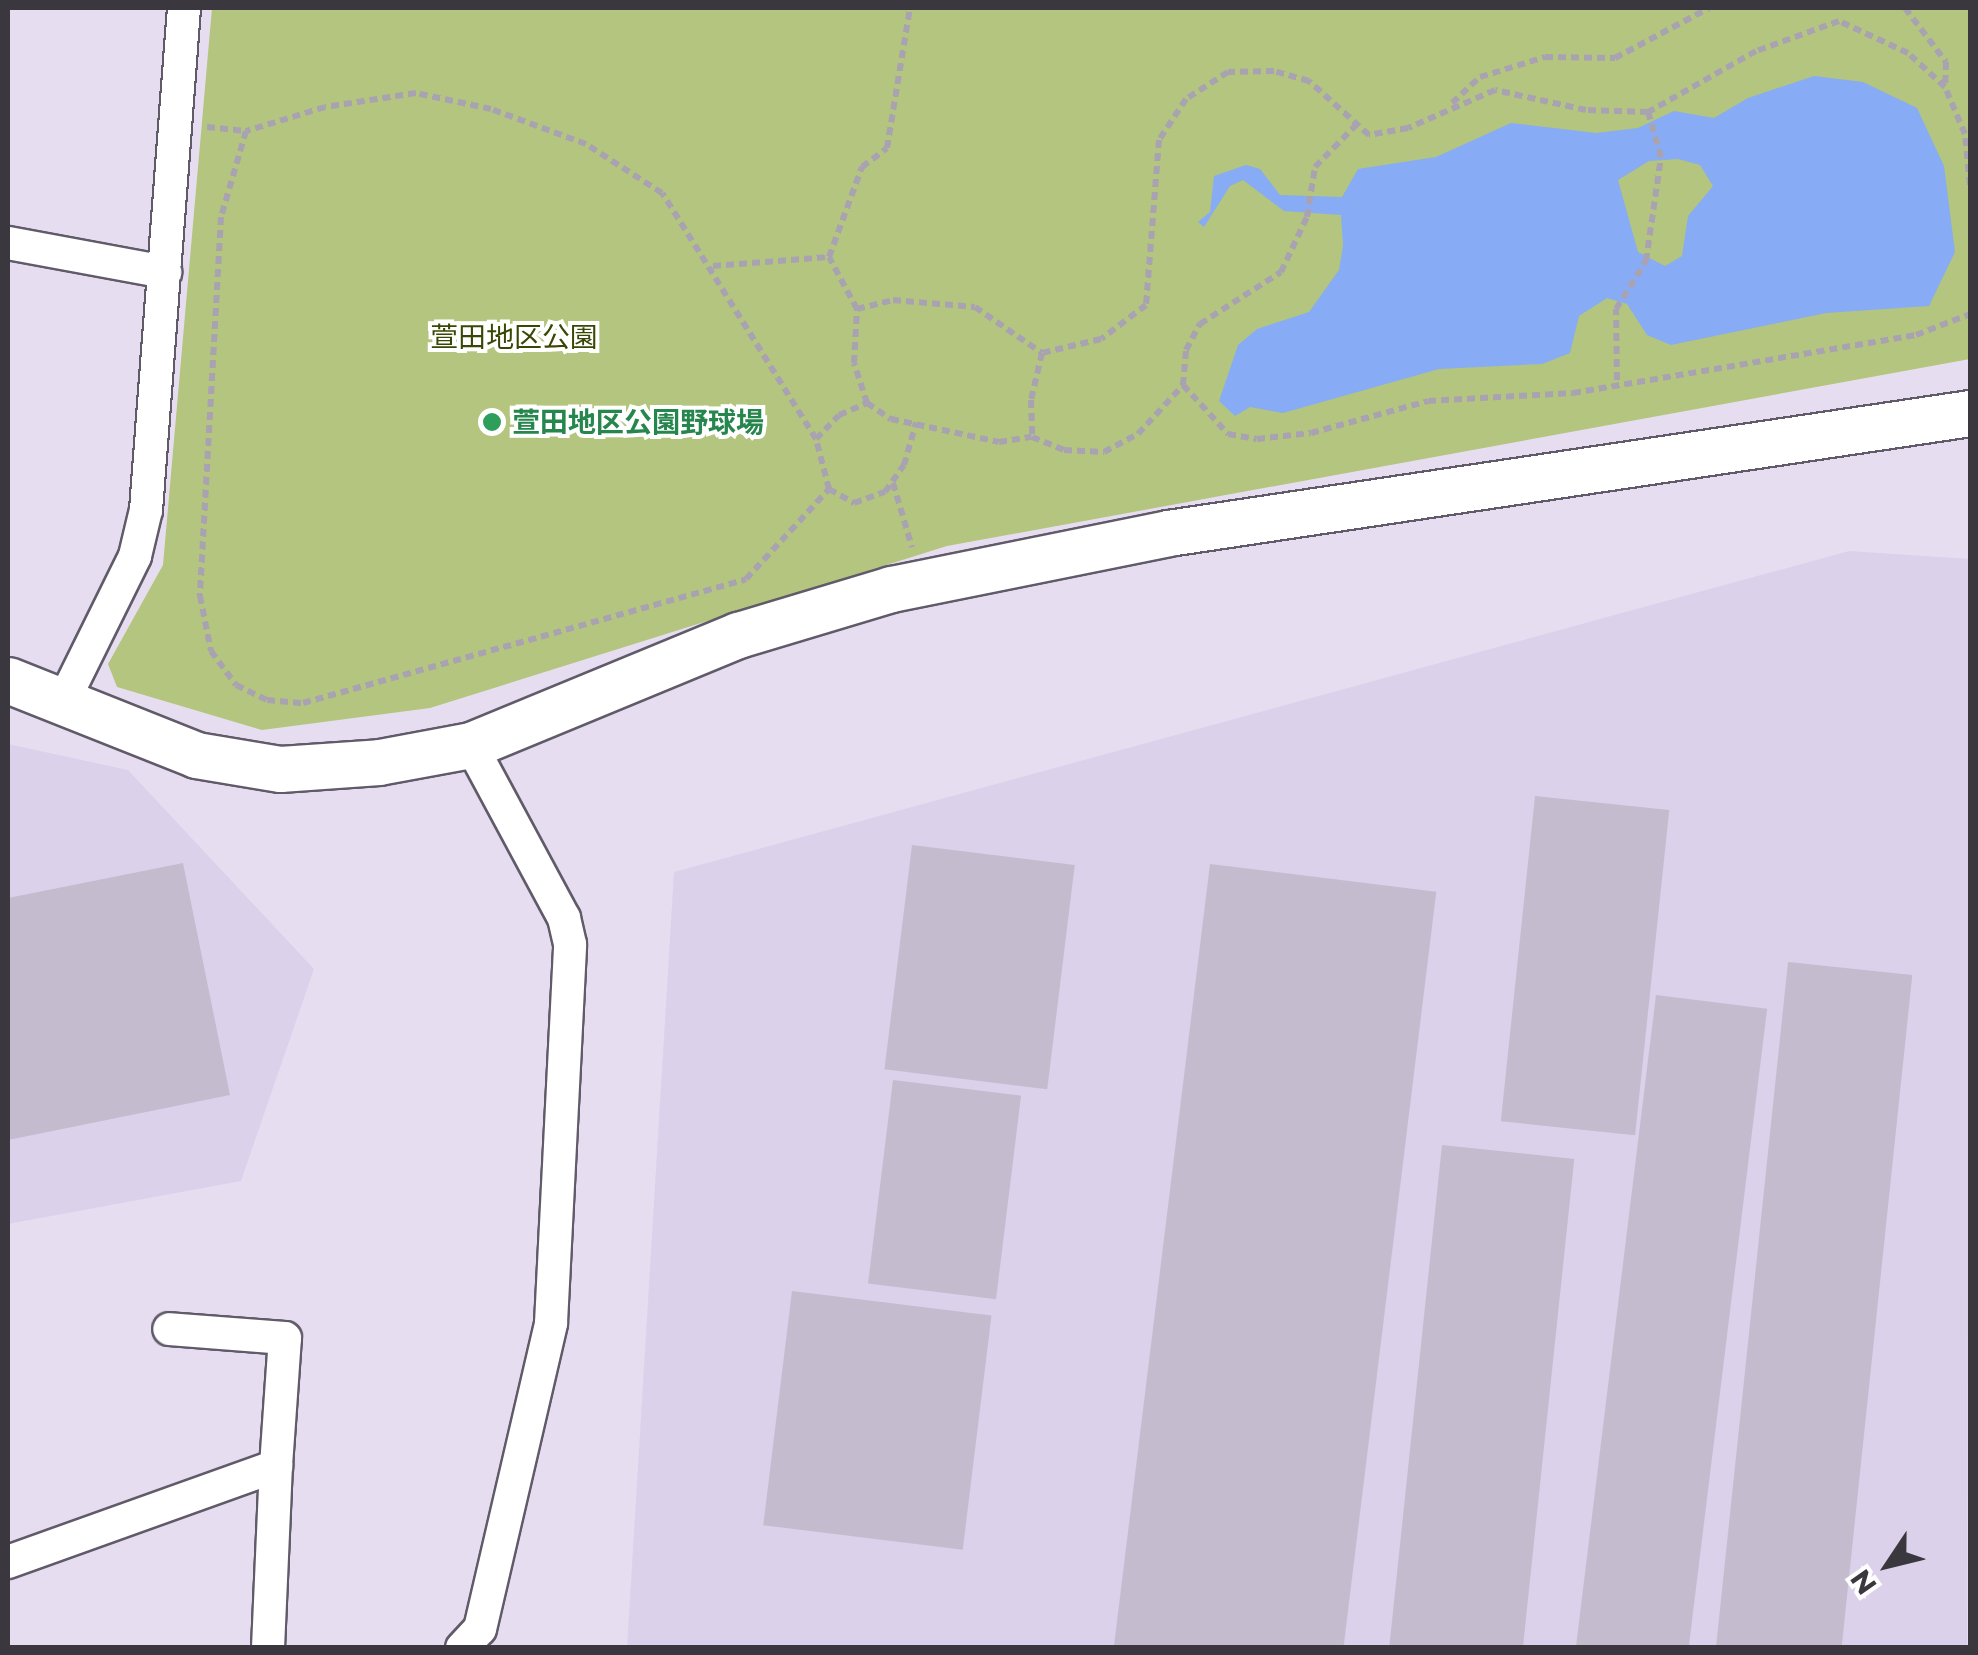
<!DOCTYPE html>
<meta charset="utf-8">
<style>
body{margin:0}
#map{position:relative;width:1978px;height:1655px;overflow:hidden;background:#e6def0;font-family:Montserrat,"Noto Sans JP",sans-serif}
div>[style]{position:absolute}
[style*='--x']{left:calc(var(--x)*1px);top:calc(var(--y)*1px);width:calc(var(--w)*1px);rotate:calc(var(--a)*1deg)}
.built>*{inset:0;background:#dcd1ea}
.green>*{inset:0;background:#b3c57e}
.water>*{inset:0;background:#87abf4}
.building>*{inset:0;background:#c4bcce;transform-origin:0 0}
.path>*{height:6px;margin-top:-3px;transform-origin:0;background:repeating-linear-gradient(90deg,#a9a2b1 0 8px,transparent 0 13px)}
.roads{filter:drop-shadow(2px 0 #605a69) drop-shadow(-2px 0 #605a69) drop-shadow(0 2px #605a69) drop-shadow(0 -2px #605a69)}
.street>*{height:32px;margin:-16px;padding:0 16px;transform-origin:16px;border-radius:16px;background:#fff}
.secondary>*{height:45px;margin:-22.5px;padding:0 22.5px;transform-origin:22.5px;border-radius:22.5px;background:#fff}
.dots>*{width:28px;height:28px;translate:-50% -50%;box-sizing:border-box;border:5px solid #fff;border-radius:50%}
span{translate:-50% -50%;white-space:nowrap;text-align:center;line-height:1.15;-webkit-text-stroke:8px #fff;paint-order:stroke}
.park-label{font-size:28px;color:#3a4604}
.leisure-label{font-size:28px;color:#27864d;font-weight:700}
.left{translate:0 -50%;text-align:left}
.frame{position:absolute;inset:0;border:10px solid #3a373e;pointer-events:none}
.north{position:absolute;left:1838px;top:1515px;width:100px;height:100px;-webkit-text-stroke:8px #fff;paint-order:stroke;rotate:235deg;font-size:28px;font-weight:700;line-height:40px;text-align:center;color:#3a373e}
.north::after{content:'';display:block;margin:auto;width:35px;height:45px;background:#3a373e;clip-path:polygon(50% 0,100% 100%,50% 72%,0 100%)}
</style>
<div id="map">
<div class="built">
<i style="clip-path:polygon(1849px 551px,1970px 559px,1967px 1647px,627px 1648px,674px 872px)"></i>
<i style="clip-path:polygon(8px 744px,128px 770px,314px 969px,241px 1181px,8px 1224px)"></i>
</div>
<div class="green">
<i style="clip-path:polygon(212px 8px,1968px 8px,1970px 359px,947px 546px,430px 708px,262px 730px,117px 687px,108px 664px,163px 565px)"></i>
</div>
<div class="water">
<i style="clip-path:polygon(evenodd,1814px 76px,1863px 82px,1917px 108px,1944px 166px,1955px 252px,1929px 306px,1826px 313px,1671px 345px,1647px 335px,1627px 304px,1607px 298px,1579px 316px,1570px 353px,1542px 364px,1439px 369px,1283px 413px,1250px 407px,1235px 416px,1219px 401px,1238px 345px,1257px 329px,1309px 312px,1339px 270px,1343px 246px,1341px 215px,1284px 211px,1243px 180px,1230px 186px,1204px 227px,1198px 222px,1210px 212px,1214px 176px,1246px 165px,1260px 169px,1280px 195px,1342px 197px,1358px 169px,1436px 157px,1511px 123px,1596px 133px,1638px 128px,1674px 111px,1714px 118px,1748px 98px,1814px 76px,1678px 159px,1700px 165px,1713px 186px,1688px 216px,1682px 256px,1665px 266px,1638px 252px,1618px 180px,1649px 161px,1678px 159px)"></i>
</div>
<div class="building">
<i style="left:1535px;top:796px;width:135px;height:327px;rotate:6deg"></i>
<i style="left:912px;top:845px;width:164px;height:226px;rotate:7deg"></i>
<i style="clip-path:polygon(183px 863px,230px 1095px,8px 1140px,8px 898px)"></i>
<i style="left:1210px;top:864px;width:228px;height:789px;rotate:7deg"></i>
<i style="left:1788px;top:962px;width:125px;height:690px;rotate:6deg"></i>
<i style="left:1656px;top:995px;width:112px;height:657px;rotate:7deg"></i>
<i style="left:893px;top:1080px;width:129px;height:205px;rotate:7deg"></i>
<i style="left:1442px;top:1145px;width:133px;height:506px;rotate:6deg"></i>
<i style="left:792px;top:1291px;width:201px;height:236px;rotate:7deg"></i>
</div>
<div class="path">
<i style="--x:1905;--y:8;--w:68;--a:52.8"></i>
<i style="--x:1946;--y:62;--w:24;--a:92"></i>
<i style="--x:1452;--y:103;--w:38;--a:-43"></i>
<i style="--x:1480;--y:77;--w:68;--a:-17.1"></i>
<i style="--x:1545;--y:57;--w:70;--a:0.8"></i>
<i style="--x:1615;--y:58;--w:106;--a:-28"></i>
<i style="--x:207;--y:127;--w:39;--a:6"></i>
<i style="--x:1970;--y:185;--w:51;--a:-95.6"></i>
<i style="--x:1965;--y:134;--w:51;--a:-113.1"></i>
<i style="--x:1945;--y:87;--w:50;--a:-137.4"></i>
<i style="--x:1908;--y:53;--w:76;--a:-155.1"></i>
<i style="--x:1839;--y:21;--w:88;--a:160.1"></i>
<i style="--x:1756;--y:51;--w:124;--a:150.5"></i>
<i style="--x:1648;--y:112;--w:62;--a:-178.2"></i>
<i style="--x:1586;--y:110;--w:93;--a:-167.6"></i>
<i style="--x:1495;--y:90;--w:95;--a:156.4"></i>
<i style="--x:1408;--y:128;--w:40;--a:170"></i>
<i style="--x:1369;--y:135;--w:81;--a:-138"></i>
<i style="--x:1309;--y:81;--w:36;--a:-164"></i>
<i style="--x:1274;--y:71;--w:46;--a:178.8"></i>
<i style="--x:1228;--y:72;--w:50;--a:147.3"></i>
<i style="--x:1186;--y:99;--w:49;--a:123.4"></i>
<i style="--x:1159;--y:140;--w:166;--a:94.5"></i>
<i style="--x:1146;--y:305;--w:56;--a:142.9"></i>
<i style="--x:1101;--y:339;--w:61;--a:166.7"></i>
<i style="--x:1042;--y:353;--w:48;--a:103.2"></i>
<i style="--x:1031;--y:400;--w:37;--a:88"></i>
<i style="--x:1032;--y:437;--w:35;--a:22"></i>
<i style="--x:1064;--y:450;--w:40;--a:2.9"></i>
<i style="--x:1104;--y:452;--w:38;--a:-28"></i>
<i style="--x:1138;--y:434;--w:67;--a:-47.4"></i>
<i style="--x:1183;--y:385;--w:67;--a:47.4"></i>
<i style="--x:1228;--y:434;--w:29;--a:10"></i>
<i style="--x:1257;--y:439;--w:54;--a:-6.3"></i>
<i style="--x:1311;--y:433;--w:121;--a:-15.3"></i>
<i style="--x:1428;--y:401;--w:145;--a:-3.2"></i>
<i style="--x:1573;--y:393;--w:348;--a:-9.6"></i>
<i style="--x:1916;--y:335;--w:58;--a:-21.3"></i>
<i style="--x:713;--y:266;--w:116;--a:-4.4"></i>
<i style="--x:857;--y:309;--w:37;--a:-14"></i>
<i style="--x:893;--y:300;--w:82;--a:4.9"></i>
<i style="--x:975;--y:307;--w:81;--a:34.5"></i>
<i style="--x:1617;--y:380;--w:71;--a:-90.8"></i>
<i style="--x:1616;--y:309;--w:57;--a:-58"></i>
<i style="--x:1646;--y:261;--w:105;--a:-81.8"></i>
<i style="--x:1661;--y:157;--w:47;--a:-106.1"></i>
<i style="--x:1183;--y:385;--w:35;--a:-85"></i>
<i style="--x:1186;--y:350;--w:30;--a:-62"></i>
<i style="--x:1200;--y:324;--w:96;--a:-32.7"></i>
<i style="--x:1281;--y:272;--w:61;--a:-64.7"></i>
<i style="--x:1307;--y:217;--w:51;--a:-80.9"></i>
<i style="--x:1315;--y:167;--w:60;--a:-45.7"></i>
<i style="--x:867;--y:403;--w:42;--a:-108"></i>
<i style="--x:854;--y:363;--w:54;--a:-86.8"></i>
<i style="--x:857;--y:309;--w:59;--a:-118.3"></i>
<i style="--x:829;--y:257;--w:96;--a:-69.9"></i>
<i style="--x:862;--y:167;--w:31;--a:-37"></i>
<i style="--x:887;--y:148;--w:142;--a:-80.7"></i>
<i style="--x:816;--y:439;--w:290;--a:-122"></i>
<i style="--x:662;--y:193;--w:90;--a:-147.2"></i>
<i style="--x:586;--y:144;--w:101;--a:-159.8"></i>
<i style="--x:491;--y:109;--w:77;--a:-168"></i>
<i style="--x:416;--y:93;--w:92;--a:171.3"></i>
<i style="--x:325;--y:107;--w:83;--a:163.1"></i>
<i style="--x:246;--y:131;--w:90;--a:106.2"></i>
<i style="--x:221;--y:217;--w:380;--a:93.2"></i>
<i style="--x:200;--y:596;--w:56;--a:78.7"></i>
<i style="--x:211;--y:651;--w:42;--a:53.7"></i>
<i style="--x:236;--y:685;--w:34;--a:26"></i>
<i style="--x:267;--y:700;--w:36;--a:5"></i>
<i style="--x:303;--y:703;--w:460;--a:-15.6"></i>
<i style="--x:746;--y:579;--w:122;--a:-47.3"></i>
<i style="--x:829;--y:489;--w:52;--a:-104.6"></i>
<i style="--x:816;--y:439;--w:33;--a:-46"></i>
<i style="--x:839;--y:415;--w:30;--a:-23"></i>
<i style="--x:867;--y:403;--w:29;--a:34"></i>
<i style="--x:891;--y:419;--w:110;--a:12"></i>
<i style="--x:999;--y:442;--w:33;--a:-9"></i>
<i style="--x:893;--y:483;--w:67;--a:73.5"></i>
<i style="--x:829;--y:489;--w:29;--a:29"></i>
<i style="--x:854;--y:503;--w:33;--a:-20"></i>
<i style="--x:885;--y:492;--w:33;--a:-55"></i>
<i style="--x:904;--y:465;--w:44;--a:-74.1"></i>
</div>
<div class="roads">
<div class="street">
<i style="--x:8;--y:243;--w:160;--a:10.5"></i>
<i style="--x:62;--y:704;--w:165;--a:-63.7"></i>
<i style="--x:135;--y:556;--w:47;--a:-76.6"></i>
<i style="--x:146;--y:510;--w:503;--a:-85.67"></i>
<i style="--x:8;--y:1562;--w:285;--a:-19.7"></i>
<i style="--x:276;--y:1466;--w:128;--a:-86"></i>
<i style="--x:285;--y:1338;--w:116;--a:-175.6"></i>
<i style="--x:268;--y:1648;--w:182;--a:-87.5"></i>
<i style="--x:462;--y:1648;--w:26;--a:-47"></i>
<i style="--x:480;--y:1629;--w:314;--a:-76.9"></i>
<i style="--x:551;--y:1323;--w:379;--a:-87.1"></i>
<i style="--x:570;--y:944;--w:27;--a:-103"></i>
<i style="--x:564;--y:918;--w:196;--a:-118.3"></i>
</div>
<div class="secondary">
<i style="--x:8;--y:680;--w:202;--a:21.7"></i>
<i style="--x:196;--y:755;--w:85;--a:9.5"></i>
<i style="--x:280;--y:769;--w:99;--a:-4"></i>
<i style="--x:379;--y:762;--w:94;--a:-10.5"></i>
<i style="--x:471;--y:745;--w:289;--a:-22.4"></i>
<i style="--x:738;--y:635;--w:160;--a:-16.7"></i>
<i style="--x:891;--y:589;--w:283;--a:-11.4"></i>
<i style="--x:1168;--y:533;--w:811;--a:-8.51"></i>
</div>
</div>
<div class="dots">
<i style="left:492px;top:422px;background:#2e9e5b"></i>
</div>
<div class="park-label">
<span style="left:514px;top:337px">萱田地区公園</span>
</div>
<div class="leisure-label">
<span class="left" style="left:512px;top:422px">萱田地区公園野球場</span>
</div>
<div class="frame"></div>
<div class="north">N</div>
</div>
